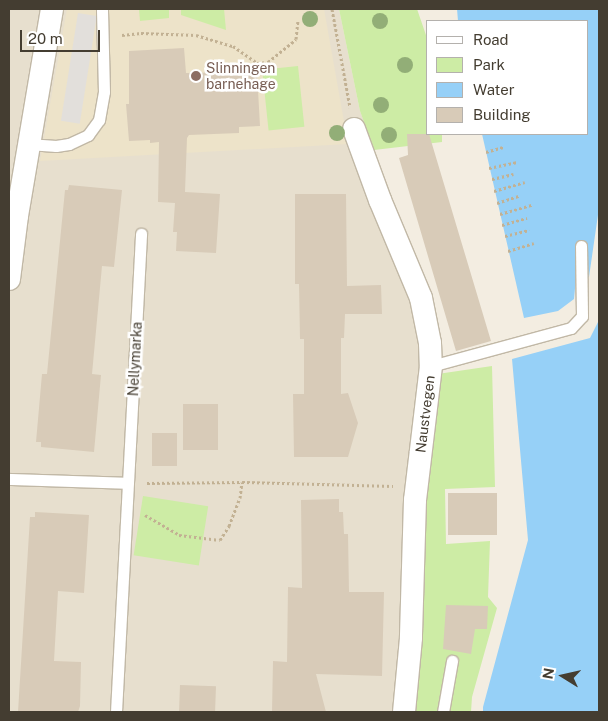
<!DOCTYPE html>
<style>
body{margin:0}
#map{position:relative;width:608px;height:721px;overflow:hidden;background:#f3ede1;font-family:"Public Sans",sans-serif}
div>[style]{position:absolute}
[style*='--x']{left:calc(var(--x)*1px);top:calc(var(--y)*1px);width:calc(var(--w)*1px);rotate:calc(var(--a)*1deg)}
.residential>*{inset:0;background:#e7dfce}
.education>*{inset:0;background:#ede3c9}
.green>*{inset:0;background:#cdeca5;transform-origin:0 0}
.parking>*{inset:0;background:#e2dfdb;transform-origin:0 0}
.water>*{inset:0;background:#96d0f7}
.building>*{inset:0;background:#d8cbb8;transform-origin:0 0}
.path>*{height:3px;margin-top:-1.5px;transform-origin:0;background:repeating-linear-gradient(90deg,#c2b193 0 2.5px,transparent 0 5px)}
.roads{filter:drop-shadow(1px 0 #c1b8a6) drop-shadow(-1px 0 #c1b8a6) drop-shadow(0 1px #c1b8a6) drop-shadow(0 -1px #c1b8a6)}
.service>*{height:11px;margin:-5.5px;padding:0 5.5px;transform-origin:5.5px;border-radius:5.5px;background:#fff}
.minor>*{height:22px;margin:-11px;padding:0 11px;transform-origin:11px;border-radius:11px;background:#fff}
.trees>*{width:16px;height:16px;margin:-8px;border-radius:50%;background:#92ae77}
.dots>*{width:14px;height:14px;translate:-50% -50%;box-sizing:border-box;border:2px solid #fff;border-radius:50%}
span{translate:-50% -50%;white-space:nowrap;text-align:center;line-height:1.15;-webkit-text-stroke:5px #fff;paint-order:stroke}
.education-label{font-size:14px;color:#785e54}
.left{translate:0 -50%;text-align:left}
.street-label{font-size:14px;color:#443d31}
.frame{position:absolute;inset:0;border:10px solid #443d31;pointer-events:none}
.legend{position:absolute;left:426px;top:20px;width:162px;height:115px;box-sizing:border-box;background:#fff;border:1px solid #b4b1ad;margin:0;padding:6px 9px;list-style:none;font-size:15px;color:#443d31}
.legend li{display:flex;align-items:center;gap:10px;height:25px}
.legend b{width:25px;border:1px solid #b4b1ad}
.north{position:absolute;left:538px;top:651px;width:50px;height:50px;-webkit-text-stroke:4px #fff;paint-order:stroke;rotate:280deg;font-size:14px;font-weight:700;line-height:20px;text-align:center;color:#443d31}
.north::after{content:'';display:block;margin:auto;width:18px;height:22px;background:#443d31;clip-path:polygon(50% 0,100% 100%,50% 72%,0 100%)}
.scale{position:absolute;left:20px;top:30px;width:80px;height:22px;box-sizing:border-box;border:2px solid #443d31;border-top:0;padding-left:6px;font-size:15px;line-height:18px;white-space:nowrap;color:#443d31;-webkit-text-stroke:4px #fff;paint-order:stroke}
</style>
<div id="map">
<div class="residential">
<i style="clip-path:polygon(9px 9px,339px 9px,360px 111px,430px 299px,399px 670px,394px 712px,9px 712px)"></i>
</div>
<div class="education">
<i style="clip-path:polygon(67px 9px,324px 9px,348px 144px,40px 161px)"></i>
</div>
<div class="green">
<i style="clip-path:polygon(139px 9px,169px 9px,169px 18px,140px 21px)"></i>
<i style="clip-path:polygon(181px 9px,224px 9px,226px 30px,181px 15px)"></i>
<i style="clip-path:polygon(339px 9px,417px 9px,427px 38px,427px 134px,442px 134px,442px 142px,374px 150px,360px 111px)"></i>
<i style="left:298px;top:66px;width:61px;height:36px;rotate:84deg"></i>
<i style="clip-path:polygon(492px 366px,495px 487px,445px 489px,446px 544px,490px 541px,488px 597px,497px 608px,472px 697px,471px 712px,394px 712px,424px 376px)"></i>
<i style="left:143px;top:496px;width:66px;height:60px;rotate:9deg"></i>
</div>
<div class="parking">
<i style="left:78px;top:13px;width:19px;height:109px;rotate:9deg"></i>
</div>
<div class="water">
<i style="clip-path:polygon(457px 9px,599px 9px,599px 208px,589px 277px,576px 278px,574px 299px,558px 311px,524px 318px,482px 134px,587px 134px,587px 21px,458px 21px)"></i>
<i style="clip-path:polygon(599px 320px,599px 712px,483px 712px,483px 707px,528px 540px,512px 359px,590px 338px)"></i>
</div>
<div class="building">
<i style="clip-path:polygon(184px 48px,186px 73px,257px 72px,260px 126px,239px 127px,239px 133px,189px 135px,187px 138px,185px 192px,220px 194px,216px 253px,176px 251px,177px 232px,173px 232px,175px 203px,158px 202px,159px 142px,150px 143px,150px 140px,129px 141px,126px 104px,129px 104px,129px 51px)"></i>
<i style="clip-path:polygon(407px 134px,429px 134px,491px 341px,456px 351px,399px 158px,408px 155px)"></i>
<i style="clip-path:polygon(69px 185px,122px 190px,114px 267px,102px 266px,92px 374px,101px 375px,94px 452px,41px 447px,41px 442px,36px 442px,42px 374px,47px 374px,65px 190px,68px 190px)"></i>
<i style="clip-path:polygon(295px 194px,346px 194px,347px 286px,381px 285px,382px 314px,345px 314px,344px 338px,341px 338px,341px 394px,348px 393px,358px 423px,348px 457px,294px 457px,293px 394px,304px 394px,304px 339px,300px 339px,299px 284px,295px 284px)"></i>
<i style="left:183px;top:404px;width:35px;height:46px"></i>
<i style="left:152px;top:433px;width:25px;height:33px"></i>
<i style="left:448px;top:493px;width:49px;height:42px"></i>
<i style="clip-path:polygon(339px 499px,339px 512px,343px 512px,344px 534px,348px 534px,349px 592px,384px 592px,382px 676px,316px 674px,326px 712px,272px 712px,273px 661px,287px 662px,288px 587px,302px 588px,301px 500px)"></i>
<i style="clip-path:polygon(35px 512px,89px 515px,84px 593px,58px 591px,54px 661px,81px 662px,80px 706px,78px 712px,18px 712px,30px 517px,35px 517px)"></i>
<i style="clip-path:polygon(446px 605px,488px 606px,487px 629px,475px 629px,471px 654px,443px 649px)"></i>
<i style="left:180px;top:685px;width:36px;height:27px;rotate:2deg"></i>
</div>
<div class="path">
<i style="--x:332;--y:9;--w:100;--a:79.6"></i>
<i style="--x:122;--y:35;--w:19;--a:-6"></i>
<i style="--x:141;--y:33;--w:55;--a:2.1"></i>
<i style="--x:196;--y:35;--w:39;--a:17"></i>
<i style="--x:233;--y:46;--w:29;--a:35"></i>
<i style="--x:257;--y:63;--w:11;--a:-5"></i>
<i style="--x:268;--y:62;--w:36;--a:-39"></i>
<i style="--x:296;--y:39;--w:19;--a:-84"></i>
<i style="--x:486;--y:152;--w:18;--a:-16"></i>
<i style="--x:489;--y:168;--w:29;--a:-12"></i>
<i style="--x:492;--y:179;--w:22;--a:-13"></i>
<i style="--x:494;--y:191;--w:32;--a:-16"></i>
<i style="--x:497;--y:203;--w:23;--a:-18"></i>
<i style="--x:500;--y:214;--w:33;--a:-16"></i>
<i style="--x:502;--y:225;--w:26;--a:-16"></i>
<i style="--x:505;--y:236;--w:25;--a:-14"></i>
<i style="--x:508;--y:251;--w:27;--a:-17"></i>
<i style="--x:147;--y:483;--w:95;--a:-0.6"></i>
<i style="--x:242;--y:482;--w:151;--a:1.5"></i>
<i style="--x:145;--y:515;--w:39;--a:30"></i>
<i style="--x:179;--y:535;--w:41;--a:7"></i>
<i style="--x:220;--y:540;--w:17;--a:-57"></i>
<i style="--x:229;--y:526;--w:30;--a:-69"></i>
<i style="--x:240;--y:498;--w:16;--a:-83"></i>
</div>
<div class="roads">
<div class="service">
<i style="--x:28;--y:144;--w:28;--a:4"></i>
<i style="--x:56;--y:146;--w:13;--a:-9"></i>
<i style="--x:69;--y:144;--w:21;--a:-25"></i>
<i style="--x:88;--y:135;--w:19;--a:-54"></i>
<i style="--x:99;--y:120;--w:28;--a:-80"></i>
<i style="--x:104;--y:92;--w:83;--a:-91.4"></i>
<i style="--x:431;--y:366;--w:145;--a:-15.2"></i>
<i style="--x:571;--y:328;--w:16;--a:-47"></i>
<i style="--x:582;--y:316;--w:70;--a:-90.8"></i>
<i style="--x:9;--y:479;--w:118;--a:1.9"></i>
<i style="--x:116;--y:712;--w:479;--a:-87"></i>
<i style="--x:443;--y:712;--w:52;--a:-80"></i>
</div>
<div class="minor">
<i style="--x:354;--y:129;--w:76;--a:69.9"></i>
<i style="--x:380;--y:200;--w:106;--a:67.3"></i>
<i style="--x:421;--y:298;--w:46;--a:78.7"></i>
<i style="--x:430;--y:343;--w:23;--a:88"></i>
<i style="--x:431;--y:366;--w:135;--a:96.8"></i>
<i style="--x:415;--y:500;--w:138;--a:91.7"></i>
<i style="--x:411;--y:638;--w:74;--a:95.4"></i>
<i style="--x:9;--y:279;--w:64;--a:-82.8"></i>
<i style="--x:17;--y:216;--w:210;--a:-80.4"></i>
</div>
</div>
<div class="trees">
<i style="left:310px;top:19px"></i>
<i style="left:380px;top:21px"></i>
<i style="left:405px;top:65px"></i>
<i style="left:381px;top:105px"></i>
<i style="left:337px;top:133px"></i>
<i style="left:389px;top:135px"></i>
</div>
<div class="dots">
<i style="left:196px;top:76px;background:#8d6e63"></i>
</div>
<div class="education-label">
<span class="left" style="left:206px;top:76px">Slinningen<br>barnehage</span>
</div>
<div class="street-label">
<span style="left:135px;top:359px;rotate:-87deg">Nellymarka</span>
<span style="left:425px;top:414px;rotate:-83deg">Naustvegen</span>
</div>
<div class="frame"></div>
<ul class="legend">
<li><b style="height:6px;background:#fff"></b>Road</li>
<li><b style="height:14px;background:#cdeca5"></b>Park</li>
<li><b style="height:14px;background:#96d0f7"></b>Water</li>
<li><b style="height:14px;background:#d8cbb8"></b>Building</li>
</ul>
<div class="north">N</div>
<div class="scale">20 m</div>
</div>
